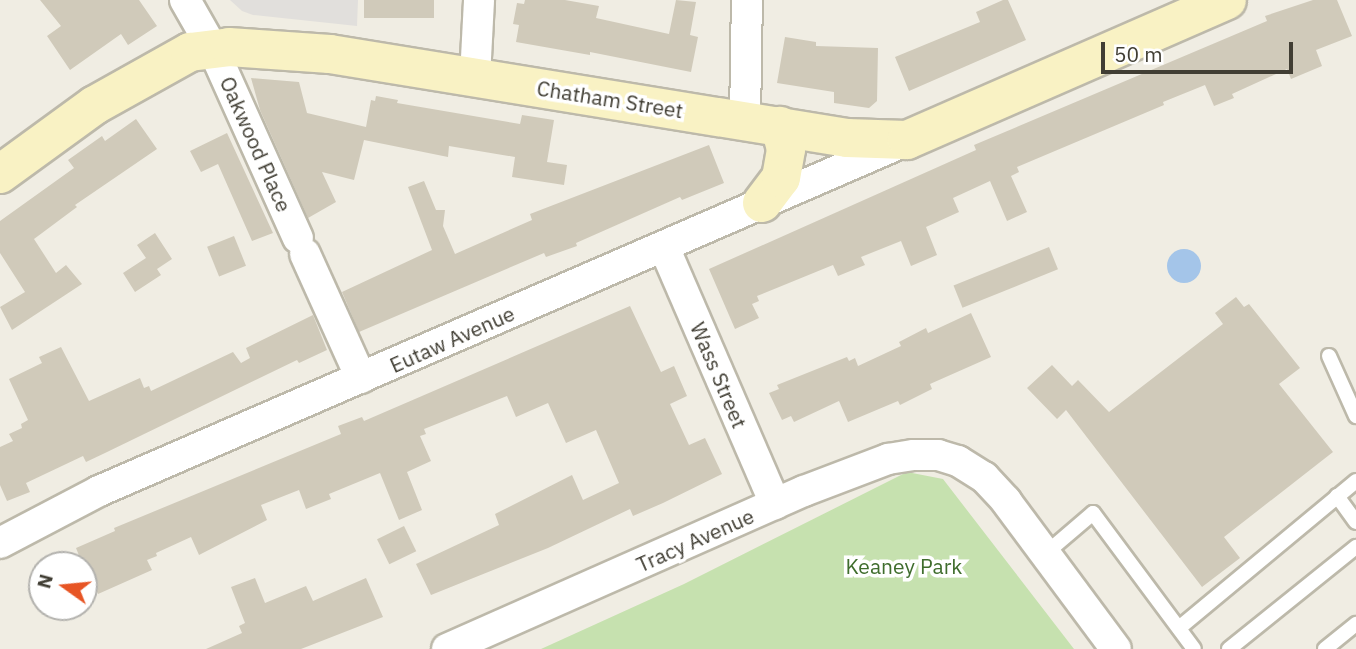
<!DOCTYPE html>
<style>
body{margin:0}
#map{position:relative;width:1356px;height:649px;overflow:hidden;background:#f0ede3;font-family:"IBM Plex Sans",sans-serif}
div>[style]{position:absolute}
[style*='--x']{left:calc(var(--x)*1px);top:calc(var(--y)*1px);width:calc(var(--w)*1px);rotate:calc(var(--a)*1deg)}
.green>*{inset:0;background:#c6e1af}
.parking>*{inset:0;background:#e1dfdc}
.water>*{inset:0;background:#a4c5e9}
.round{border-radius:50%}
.building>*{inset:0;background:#d0caba;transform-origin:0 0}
.roads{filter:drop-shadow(2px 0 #bdb9aa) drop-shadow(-2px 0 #bdb9aa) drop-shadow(0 2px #bdb9aa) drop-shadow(0 -2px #bdb9aa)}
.lane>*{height:14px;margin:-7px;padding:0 7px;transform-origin:7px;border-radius:7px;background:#fff}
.street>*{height:30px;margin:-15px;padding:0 15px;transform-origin:15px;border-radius:15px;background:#fff}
.secondary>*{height:38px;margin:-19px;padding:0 19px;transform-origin:19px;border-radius:19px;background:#f9f2c4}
span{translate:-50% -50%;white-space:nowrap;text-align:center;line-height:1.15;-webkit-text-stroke:7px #fff;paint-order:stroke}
.street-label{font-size:21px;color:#413e34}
.park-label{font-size:21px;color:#3f6d2d}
.north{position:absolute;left:28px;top:551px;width:70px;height:70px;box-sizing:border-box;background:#fff;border:2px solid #b3b2ae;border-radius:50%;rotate:285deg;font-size:19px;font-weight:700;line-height:28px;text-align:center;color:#413e34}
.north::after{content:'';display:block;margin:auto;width:24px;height:32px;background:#e75524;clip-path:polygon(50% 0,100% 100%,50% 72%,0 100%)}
.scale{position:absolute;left:1101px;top:42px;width:192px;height:32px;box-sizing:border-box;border:4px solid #413e34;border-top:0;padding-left:9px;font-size:21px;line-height:24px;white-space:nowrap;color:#413e34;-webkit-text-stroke:5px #fff;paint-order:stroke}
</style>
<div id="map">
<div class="green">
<i style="clip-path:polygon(907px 472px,943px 479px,1074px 649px,541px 649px,684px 584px)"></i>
</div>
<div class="parking">
<i style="clip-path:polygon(230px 0,358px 0,357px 26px,253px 15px,242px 11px)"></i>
</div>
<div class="water">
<i class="round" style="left:1167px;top:249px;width:34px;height:34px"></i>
</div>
<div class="building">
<i style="clip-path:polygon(40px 0,139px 0,157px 26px,128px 45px,121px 34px,70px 70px,47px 36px,61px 26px)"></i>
<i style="left:364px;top:0;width:70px;height:18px"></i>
<i style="clip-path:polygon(525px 0,565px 0,599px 6px,596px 18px,669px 34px,676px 0,696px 2px,690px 35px,698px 37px,691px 72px,590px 52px,590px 55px,516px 42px,519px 25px,513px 24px,517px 3px,524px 4px)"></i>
<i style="clip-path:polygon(1003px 0,1008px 0,1026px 40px,909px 91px,895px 57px,980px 22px,976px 12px)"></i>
<i style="clip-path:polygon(1313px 0,1337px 0,1352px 36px,1316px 50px,1322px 66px,1291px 79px,1287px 69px,1232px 94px,1234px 98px,1214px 106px,1205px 85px,1163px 102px,1164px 105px,1017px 167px,1019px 172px,1011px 176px,1027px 212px,1007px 221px,990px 181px,953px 198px,959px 212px,926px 227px,937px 255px,911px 266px,901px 241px,861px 257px,865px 265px,838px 276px,833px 265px,757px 296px,759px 301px,752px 304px,759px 318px,735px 329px,709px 269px,976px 150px,974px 145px,1267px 21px,1265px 16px)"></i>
<i style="clip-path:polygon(785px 37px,816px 42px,816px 46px,878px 48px,877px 101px,869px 108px,834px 103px,834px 92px,777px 83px)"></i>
<i style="clip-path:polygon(251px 78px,299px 82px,307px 113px,366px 127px,371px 100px,375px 101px,376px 96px,398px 100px,397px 103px,520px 124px,522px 115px,554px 120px,547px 162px,567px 165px,564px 185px,512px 177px,515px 157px,449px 146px,448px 157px,364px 140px,354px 180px,322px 172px,336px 202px,308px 218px,260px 110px)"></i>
<i style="clip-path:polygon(136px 119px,157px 149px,75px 205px,77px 207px,34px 239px,56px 273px,66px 265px,82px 284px,12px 330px,0 307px,25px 292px,0 253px,0 221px,74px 168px,68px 160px,102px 136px,105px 141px)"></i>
<i style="clip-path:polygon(227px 133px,273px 233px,252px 241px,218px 164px,201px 172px,190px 151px)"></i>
<i style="clip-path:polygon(709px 145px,724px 183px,682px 200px,680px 197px,576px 243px,577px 246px,546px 257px,544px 253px,359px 332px,342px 292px,432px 250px,408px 187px,424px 181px,436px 210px,445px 210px,443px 226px,455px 254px,532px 220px,530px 214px)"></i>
<i style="clip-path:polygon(155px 233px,172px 259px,157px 269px,161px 275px,135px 292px,123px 273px,146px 258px,137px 245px)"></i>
<i style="left:234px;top:236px;width:32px;height:29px;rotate:68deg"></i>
<i style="left:1049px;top:247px;width:24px;height:103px;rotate:68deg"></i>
<i style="clip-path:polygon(1236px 297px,1244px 307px,1249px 304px,1300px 368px,1279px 384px,1333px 452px,1224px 537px,1240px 558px,1202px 587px,1066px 410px,1057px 419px,1027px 388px,1052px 365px,1072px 386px,1078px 380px,1109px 412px,1223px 324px,1215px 313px)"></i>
<i style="clip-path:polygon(630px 306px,661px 372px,674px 366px,687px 396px,670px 404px,689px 445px,705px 438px,722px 474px,663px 503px,633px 516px,630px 509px,548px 548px,431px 595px,416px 564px,499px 525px,495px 514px,572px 475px,583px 500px,619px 483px,596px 430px,566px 443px,548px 403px,516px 417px,507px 396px,424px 429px,426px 434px,420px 436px,431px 461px,407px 472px,422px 510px,399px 520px,380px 473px,329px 494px,331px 499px,306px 509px,299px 490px,261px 505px,267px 520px,199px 555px,191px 537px,156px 553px,157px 556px,147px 560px,152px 570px,98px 594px,86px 567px,84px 568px,76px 548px,115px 531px,114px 528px,341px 434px,338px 426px,362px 417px,364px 421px)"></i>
<i style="clip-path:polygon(971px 313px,991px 357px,930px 384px,932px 389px,900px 405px,898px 401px,848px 422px,839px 401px,794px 422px,791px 416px,782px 420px,769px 393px,779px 389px,777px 385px,847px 357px,849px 361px,855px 358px,858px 366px,901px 346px,899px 342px,926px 328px,928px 333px)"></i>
<i style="clip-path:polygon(313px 315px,327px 350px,299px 363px,297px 360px,105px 453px,86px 462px,83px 456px,26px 483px,30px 492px,7px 501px,0 485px,0 447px,13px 441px,9px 434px,22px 428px,21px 424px,28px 420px,9px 379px,42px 363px,39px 357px,61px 347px,89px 401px,140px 378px,144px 388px,149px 386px,151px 391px,233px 352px,241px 363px,250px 358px,246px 348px)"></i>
<i style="left:404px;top:526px;width:28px;height:30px;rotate:64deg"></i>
<i style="clip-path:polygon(255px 578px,265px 603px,306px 586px,313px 601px,366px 578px,383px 617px,301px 649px,206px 649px,242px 633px,239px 626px,245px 623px,231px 587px)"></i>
</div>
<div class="roads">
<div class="lane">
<i style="--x:1329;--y:356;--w:66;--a:65.8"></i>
<i style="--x:1337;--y:496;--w:32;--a:54"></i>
<i style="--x:1045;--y:554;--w:63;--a:-40.5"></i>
<i style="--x:1093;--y:513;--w:169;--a:53.4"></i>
<i style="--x:1179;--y:628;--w:230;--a:-39.7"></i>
<i style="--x:1229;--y:649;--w:163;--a:-38.8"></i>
<i style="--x:1325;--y:649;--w:40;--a:-39"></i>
</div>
<div class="street">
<i style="--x:185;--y:0;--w:56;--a:60.3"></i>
<i style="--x:213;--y:49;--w:207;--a:65.8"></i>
<i style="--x:475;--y:77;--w:77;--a:-87"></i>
<i style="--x:745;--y:121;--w:121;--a:-89.1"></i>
<i style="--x:664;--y:247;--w:280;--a:66.6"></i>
<i style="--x:305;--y:254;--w:136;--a:65.7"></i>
<i style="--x:0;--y:543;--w:112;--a:-27.7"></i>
<i style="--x:99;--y:491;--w:876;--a:-23.46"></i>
<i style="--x:447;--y:649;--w:390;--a:-23.9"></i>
<i style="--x:804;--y:491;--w:90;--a:-20.9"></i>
<i style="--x:888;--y:459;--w:26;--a:-9"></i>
<i style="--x:914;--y:455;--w:24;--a:0"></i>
<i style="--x:938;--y:455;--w:21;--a:17"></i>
<i style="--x:958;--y:461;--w:31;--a:32"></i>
<i style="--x:984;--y:477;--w:33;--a:47"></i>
<i style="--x:1006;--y:501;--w:184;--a:53.4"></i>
</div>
<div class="secondary">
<i style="--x:0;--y:174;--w:117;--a:-36"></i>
<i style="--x:95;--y:105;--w:109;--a:-29.2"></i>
<i style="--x:190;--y:52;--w:39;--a:-7"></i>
<i style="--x:229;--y:47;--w:101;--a:4"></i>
<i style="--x:330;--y:54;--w:524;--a:9.23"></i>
<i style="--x:847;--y:138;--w:60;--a:1.9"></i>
<i style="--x:907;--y:140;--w:349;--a:-23.6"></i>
<i style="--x:762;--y:203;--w:31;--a:-53"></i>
<i style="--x:781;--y:178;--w:29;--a:-80"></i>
<i style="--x:786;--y:149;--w:24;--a:-105"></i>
</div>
</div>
<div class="street-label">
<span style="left:610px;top:99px;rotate:9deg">Chatham Street</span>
<span style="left:256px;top:144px;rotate:66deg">Oakwood Place</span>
<span style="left:452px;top:339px;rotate:-24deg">Eutaw Avenue</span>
<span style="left:719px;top:375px;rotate:67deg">Wass Street</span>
<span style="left:695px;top:540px;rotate:-24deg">Tracy Avenue</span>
</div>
<div class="park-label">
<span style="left:904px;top:566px">Keaney Park</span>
</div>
<div class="north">N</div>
<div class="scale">50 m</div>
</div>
